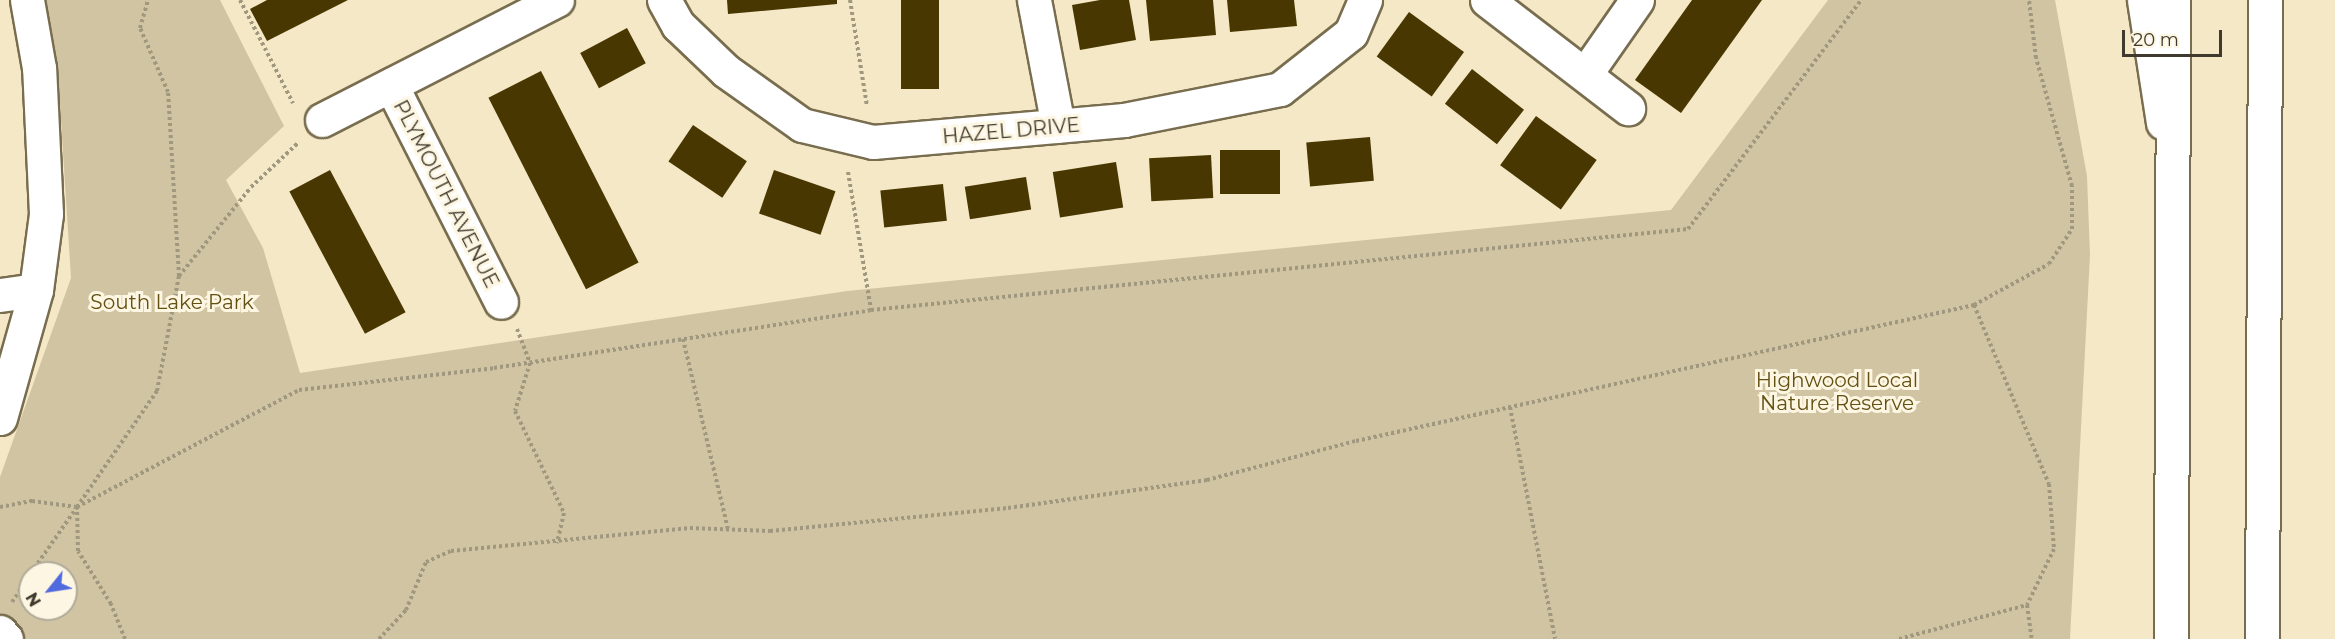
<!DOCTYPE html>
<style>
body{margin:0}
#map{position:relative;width:2335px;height:639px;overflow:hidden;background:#f5e8c7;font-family:Montserrat,sans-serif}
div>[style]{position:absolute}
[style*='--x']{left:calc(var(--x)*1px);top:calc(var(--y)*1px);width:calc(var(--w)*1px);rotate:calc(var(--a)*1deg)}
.green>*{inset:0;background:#d1c4a3}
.building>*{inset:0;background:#483700;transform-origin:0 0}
.path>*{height:4px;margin-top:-2px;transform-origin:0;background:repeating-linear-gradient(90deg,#a0977f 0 3px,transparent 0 6px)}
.roads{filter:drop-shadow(2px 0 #786d4f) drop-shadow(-2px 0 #786d4f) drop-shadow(0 2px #786d4f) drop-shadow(0 -2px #786d4f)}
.minor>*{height:33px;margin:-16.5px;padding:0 16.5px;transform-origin:16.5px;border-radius:16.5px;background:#fff}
.major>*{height:33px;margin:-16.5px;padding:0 16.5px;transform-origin:16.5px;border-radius:16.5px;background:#fff}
span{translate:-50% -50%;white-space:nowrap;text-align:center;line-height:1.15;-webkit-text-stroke:6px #fdf6e2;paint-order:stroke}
.street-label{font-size:20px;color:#3f3a2d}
.park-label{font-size:20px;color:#645012}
.north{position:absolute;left:18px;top:561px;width:60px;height:60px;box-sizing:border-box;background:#fdf6e2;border:2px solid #b1ab9a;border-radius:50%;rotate:240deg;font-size:16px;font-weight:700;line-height:24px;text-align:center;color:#3f3a2d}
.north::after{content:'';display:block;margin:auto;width:21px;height:27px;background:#506adf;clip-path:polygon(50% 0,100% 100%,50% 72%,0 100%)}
.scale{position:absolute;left:2122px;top:30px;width:100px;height:27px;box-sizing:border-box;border:3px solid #3f3a2d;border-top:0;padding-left:8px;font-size:18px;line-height:21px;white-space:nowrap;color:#3f3a2d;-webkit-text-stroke:4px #fdf6e2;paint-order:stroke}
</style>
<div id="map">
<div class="green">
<i style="clip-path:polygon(evenodd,42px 0,220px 0,284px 126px,226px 180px,263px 248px,300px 373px,847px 291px,1671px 210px,1828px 0,2055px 0,2087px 176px,2090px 255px,2070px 639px,0 639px,0 477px,71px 278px,58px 73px,42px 0,30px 573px,66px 573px,66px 609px,30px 609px,30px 573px)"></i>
</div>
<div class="building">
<i style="clip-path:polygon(267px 0,348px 0,267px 41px,250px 9px)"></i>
<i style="clip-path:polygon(727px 0,837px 0,837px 4px,728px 14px)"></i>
<i style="left:901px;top:0;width:38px;height:89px"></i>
<i style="clip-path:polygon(1100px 0,1129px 0,1136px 40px,1080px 50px,1072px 5px)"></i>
<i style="clip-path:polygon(1146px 0,1213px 0,1216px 35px,1150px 41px)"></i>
<i style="clip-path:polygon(1227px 0,1294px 0,1297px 26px,1230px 32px)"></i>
<i style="clip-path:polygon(1692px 0,1762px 0,1681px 113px,1635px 80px)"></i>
<i style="left:1409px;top:12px;width:68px;height:55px;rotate:36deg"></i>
<i style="left:627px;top:28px;width:40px;height:53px;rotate:62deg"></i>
<i style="left:1472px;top:69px;width:66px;height:44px;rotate:38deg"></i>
<i style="left:541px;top:71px;width:215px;height:59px;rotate:63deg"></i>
<i style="left:1536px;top:116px;width:75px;height:61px;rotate:36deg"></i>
<i style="left:693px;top:125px;width:65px;height:44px;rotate:34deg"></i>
<i style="left:1370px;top:137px;width:44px;height:64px;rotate:85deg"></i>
<i style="left:1220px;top:150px;width:60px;height:44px"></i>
<i style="left:1211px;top:155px;width:43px;height:62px;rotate:87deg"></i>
<i style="left:1116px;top:162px;width:46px;height:64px;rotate:81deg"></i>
<i style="left:330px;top:170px;width:161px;height:46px;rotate:62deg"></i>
<i style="left:774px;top:170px;width:65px;height:46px;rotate:19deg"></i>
<i style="left:1026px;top:177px;width:33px;height:62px;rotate:81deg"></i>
<i style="left:943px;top:184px;width:37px;height:63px;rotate:84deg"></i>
</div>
<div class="path">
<i style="--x:240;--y:0;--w:116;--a:62.8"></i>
<i style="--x:850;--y:0;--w:107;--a:80.9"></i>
<i style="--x:848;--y:172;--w:140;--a:80.5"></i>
<i style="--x:179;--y:276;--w:114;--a:-51"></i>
<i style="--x:251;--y:187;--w:64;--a:-43.1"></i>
<i style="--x:1974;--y:305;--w:194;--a:67.3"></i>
<i style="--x:2049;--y:484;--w:65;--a:85.6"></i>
<i style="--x:2054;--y:549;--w:62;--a:115.7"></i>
<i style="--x:517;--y:329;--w:36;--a:69"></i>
<i style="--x:530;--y:363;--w:50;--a:107.4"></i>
<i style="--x:515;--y:411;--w:113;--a:64.3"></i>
<i style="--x:564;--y:513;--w:31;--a:103"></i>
<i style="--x:683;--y:339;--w:195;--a:76.7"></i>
<i style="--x:1510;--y:407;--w:236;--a:79"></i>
<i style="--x:0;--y:507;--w:33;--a:-11"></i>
<i style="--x:32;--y:501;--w:45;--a:7.6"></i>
<i style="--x:31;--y:573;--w:80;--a:-55.1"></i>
<i style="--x:77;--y:507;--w:251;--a:-27.8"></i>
<i style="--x:299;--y:390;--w:196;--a:-6.4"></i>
<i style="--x:494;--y:368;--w:381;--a:-8.7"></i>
<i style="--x:871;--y:310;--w:821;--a:-5.66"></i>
<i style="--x:1688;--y:229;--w:287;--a:-52.9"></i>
<i style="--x:12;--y:602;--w:32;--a:-56"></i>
<i style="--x:125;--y:639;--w:38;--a:-112"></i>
<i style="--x:111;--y:604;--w:62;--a:-121.9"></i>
<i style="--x:78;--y:551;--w:44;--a:-91.3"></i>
<i style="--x:77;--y:507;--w:141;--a:-55.4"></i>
<i style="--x:157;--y:391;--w:117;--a:-79.2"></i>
<i style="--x:179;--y:276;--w:184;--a:-93.4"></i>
<i style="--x:168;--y:92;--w:70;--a:-113.6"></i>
<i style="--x:140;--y:28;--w:29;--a:-74"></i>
<i style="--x:379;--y:639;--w:40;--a:-47"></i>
<i style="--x:406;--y:610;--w:52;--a:-67.4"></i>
<i style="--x:426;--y:562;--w:27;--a:-24"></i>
<i style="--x:451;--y:551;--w:240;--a:-5.5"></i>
<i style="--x:690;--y:528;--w:80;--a:2.1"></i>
<i style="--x:770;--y:531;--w:239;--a:-5.5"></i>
<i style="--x:1008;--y:508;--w:201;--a:-8"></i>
<i style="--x:1207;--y:480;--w:154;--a:-14.7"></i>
<i style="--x:1356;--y:441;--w:633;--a:-12.41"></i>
<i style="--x:1974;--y:305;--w:85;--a:-28.7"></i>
<i style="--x:2049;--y:264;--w:42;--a:-56.7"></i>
<i style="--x:2072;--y:229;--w:43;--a:-90"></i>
<i style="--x:2072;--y:186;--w:133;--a:-105.7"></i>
<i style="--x:2036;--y:58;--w:58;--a:-96.9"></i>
<i style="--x:1899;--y:639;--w:132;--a:-14.9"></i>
<i style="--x:2027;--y:605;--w:34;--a:82"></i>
</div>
<div class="roads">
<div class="minor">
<i style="--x:664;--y:0;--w:29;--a:61"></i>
<i style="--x:678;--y:25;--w:66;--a:43.8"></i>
<i style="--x:726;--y:71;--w:93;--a:35.4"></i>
<i style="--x:802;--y:125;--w:73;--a:13.5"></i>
<i style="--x:873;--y:142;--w:252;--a:-5"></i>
<i style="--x:1124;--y:120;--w:159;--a:-11.2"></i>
<i style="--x:1280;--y:89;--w:90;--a:-38.3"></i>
<i style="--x:1351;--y:33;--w:36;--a:-67"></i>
<i style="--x:1034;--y:0;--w:128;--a:79.2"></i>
<i style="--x:1487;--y:0;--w:178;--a:37.5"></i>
<i style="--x:2144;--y:0;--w:124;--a:81.2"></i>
<i style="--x:1586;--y:73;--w:89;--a:-55.1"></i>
<i style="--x:391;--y:85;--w:243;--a:63.1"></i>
<i style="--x:322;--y:120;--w:264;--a:-27.1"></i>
<i style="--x:0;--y:295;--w:36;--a:-8"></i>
<i style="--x:0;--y:418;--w:133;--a:-74.3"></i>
<i style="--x:36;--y:290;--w:77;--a:-82.5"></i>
<i style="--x:46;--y:214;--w:146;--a:-92.7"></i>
<i style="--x:39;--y:68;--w:69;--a:-100"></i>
<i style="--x:0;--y:632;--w:9;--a:49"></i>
</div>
<div class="major">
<i style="--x:2171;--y:639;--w:639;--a:-89.82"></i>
<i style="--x:2262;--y:639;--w:639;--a:-89.73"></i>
</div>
</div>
<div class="street-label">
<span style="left:1011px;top:131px;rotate:-5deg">HAZEL DRIVE</span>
<span style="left:446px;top:194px;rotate:63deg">PLYMOUTH AVENUE</span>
</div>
<div class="park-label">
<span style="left:172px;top:302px">South Lake Park</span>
<span style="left:1837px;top:392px">Highwood Local<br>Nature Reserve</span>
</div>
<div class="north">N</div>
<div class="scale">20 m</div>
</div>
